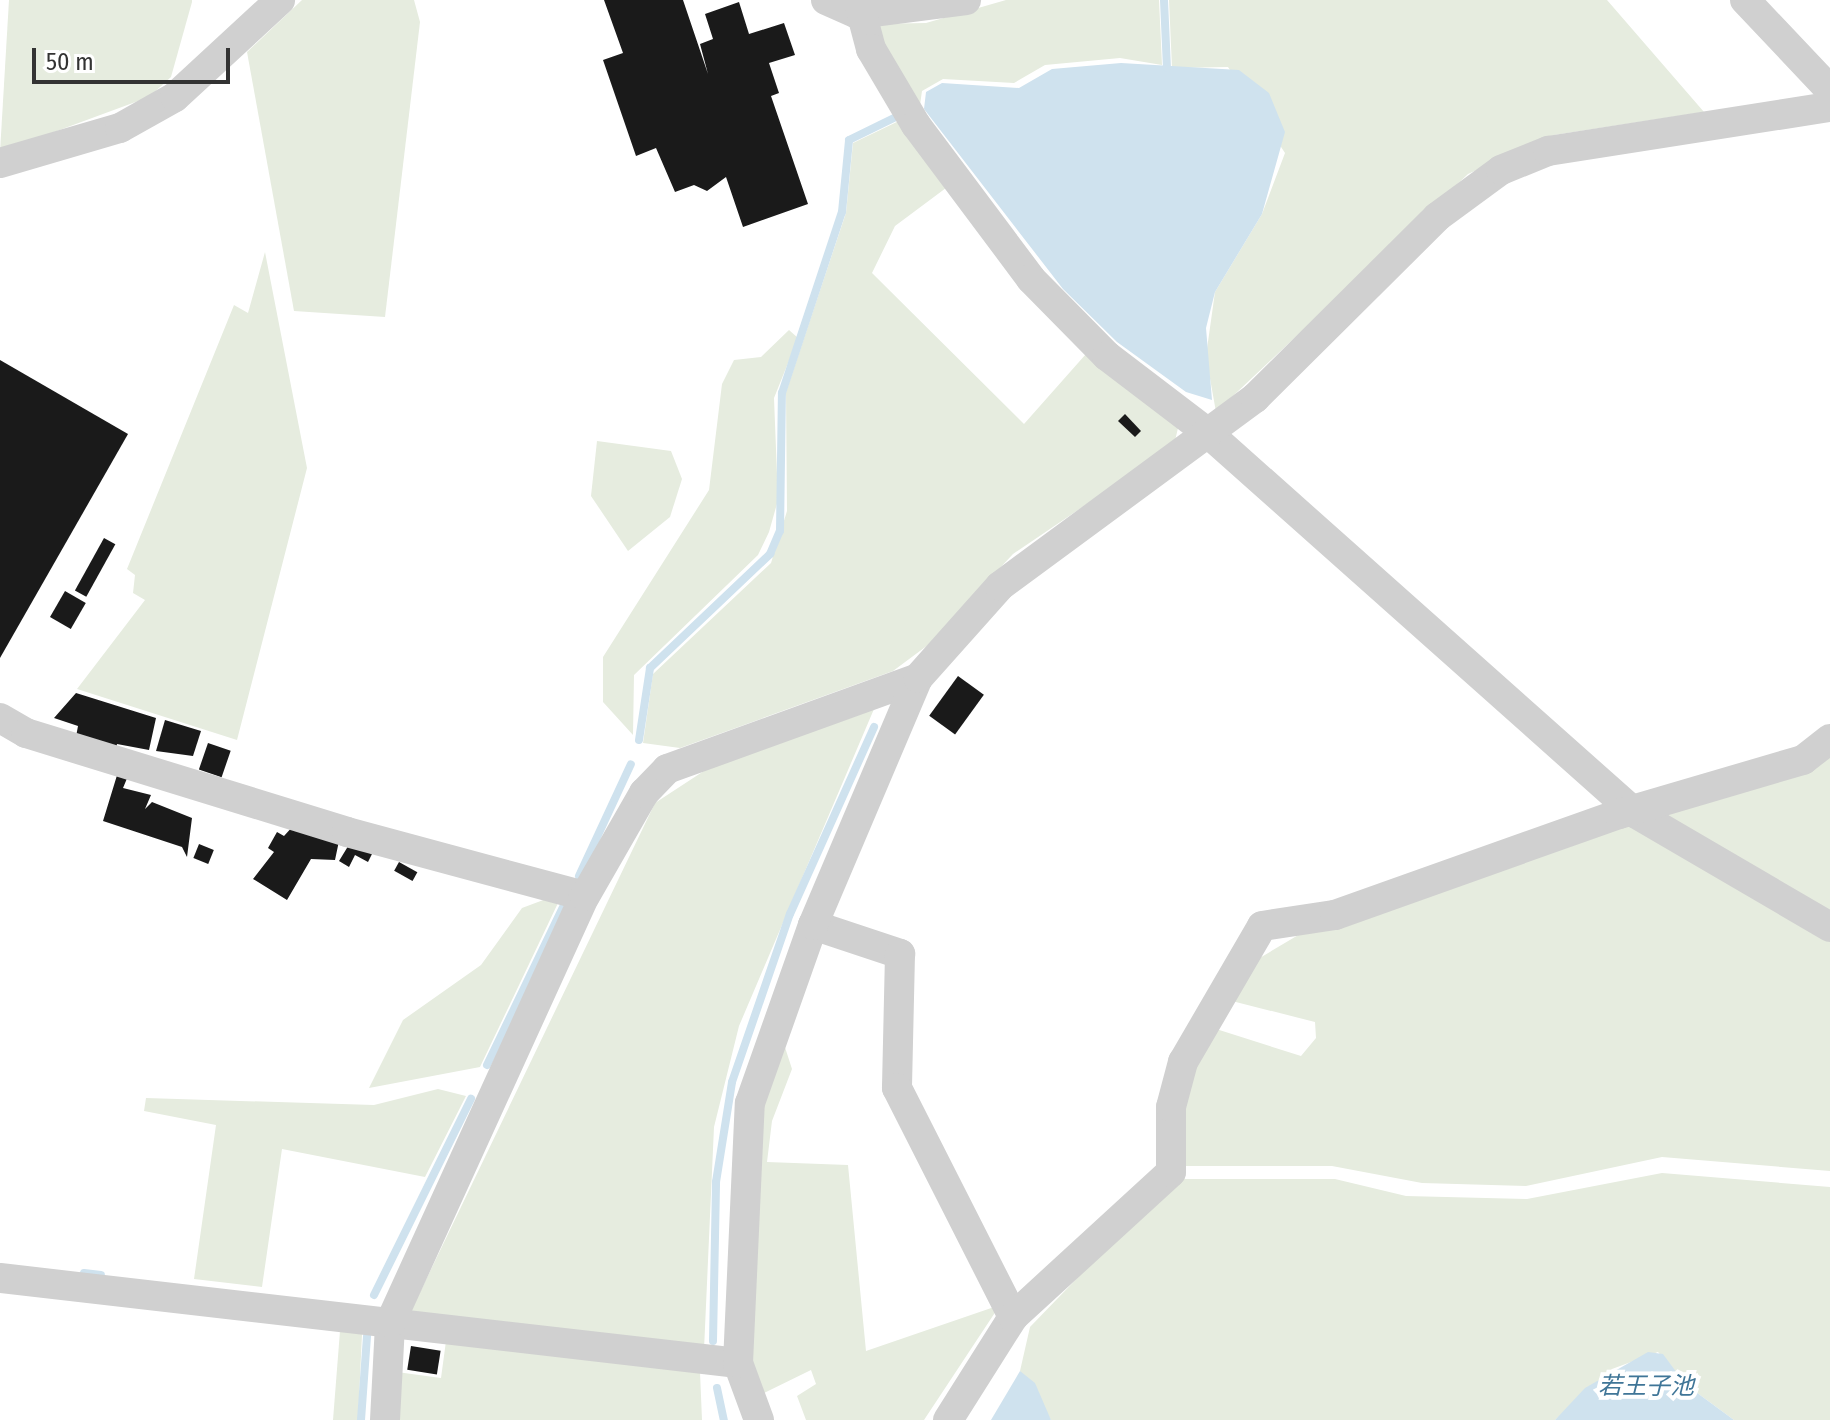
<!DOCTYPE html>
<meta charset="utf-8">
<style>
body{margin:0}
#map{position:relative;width:1830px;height:1420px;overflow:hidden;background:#fff;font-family:"Fira Sans Condensed","Noto Sans JP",sans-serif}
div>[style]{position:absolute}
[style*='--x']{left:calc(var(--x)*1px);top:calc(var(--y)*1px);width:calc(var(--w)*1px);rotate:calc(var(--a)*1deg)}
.green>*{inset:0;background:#e6ecdf}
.water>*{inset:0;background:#cfe2ee}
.stream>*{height:8px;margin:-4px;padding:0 4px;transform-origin:4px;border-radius:4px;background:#cfe2ee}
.building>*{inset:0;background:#1a1a1a;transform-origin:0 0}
.minor>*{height:30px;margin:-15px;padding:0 15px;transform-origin:15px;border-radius:15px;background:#d0d0d0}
span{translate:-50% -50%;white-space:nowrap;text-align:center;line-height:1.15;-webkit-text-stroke:8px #fff;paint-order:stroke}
.water-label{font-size:24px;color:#3f7597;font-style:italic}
.scale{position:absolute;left:32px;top:48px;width:198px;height:36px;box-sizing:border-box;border:4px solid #333;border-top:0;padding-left:10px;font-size:24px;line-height:28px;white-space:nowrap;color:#333;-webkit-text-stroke:6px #fff;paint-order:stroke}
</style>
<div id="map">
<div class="green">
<i style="clip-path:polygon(9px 0,192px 0,192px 2px,171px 77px,149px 97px,0 152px)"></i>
<i style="clip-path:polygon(302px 0,414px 0,420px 22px,385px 317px,294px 311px,247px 52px)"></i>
<i style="clip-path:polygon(1006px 0,1159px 0,1162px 65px,1120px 58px,1045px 65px,1014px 83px,943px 79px,922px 91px,920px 105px,873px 24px,926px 23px)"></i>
<i style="clip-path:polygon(1169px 0,1607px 0,1704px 112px,1554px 135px,1468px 174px,1216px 412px,1206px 356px,1215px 292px,1262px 214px,1285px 153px,1228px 67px,1172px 68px)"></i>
<i style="clip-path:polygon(903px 119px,950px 185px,895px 226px,872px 273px,1024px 424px,1086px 354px,1178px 428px,1174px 445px,1013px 554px,928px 645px,893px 671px,680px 748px,643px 743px,653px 674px,771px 563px,787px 511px,786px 392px,846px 213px,853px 143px)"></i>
<i style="clip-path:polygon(265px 252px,307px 468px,237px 740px,77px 689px,145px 600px,133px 593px,135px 575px,127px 569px,234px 305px,248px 313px)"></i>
<i style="clip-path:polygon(789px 330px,798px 338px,774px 398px,778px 500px,769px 532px,758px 555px,634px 675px,633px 735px,603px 702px,603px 657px,709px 490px,722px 384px,734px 360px,761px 357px)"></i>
<i style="clip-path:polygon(597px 441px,671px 451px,682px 479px,670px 517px,628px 551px,591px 496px)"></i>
<i style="clip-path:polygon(874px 709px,739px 1026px,714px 1127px,704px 1350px,411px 1311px,655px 803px,710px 767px)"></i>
<i style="clip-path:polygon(1830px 749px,1830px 919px,1659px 816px)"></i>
<i style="clip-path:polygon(1622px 820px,1830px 934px,1830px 1171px,1662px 1157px,1526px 1186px,1422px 1183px,1332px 1166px,1178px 1166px,1184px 1094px,1213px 1028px,1301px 1056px,1316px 1038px,1315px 1022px,1228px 1000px,1258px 959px,1300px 934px)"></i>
<i style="clip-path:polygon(546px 899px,558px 903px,480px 1067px,369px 1088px,403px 1020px,481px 965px,522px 908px)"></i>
<i style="clip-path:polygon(782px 1038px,792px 1069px,772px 1121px,767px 1162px,848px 1165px,866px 1351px,1000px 1305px,924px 1420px,806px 1420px,797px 1396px,816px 1384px,811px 1370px,758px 1396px,752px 1375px,761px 1096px)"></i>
<i style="clip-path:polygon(438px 1089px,466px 1096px,425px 1177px,282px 1149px,262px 1287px,194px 1279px,216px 1125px,144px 1111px,146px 1098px,374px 1105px)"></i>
<i style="clip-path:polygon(1662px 1173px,1830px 1187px,1830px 1420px,1734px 1420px,1685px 1384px,1658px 1352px,1612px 1369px,1555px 1420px,1051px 1420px,1020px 1371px,1030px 1327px,1173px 1179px,1335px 1179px,1406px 1196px,1527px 1199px)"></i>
<i style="clip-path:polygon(340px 1331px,362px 1334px,358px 1420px,333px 1420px)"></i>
<i style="clip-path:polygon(446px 1341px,700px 1372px,702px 1420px,395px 1420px,397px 1372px,441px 1378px)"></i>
</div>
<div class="water">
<i style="clip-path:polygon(1121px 63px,1239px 70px,1269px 93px,1285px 132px,1262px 214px,1215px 292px,1206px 328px,1212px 400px,1186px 392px,1117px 342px,1063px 289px,924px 109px,926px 92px,942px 83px,1019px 88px,1052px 69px)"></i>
<i style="clip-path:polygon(1648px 1352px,1663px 1354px,1685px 1384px,1734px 1420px,1555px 1420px,1585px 1388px)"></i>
<i style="clip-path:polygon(1020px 1371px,1035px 1383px,1051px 1420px,991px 1420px)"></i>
</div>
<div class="stream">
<i style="--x:1164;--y:0;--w:68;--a:87.5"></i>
<i style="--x:639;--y:740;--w:73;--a:-81.3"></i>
<i style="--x:650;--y:668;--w:166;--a:-43.5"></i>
<i style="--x:770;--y:554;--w:25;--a:-67"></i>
<i style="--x:780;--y:531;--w:138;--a:-89.2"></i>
<i style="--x:782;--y:393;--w:191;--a:-71.7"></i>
<i style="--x:842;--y:212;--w:72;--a:-84.4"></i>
<i style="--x:849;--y:140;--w:50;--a:-26.1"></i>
<i style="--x:579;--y:876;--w:123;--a:-65.1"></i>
<i style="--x:487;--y:1065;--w:175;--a:-64.3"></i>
<i style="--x:84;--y:1273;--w:17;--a:7"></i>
<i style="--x:374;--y:1295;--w:219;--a:-63.7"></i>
<i style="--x:713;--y:1341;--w:159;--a:-88.9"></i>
<i style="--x:716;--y:1182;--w:101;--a:-80.9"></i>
<i style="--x:732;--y:1082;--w:178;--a:-71"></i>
<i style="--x:790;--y:914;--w:205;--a:-65.8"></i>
<i style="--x:717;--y:1388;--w:33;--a:78"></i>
<i style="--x:361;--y:1420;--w:84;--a:-85.9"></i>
</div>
<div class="building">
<i style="clip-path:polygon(604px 0,683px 0,708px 74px,700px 44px,713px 39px,705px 14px,739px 2px,749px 34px,784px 23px,795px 55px,769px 63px,779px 93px,771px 96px,808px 204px,743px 227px,726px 177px,707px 191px,694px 185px,675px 192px,656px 148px,636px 156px,603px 60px,623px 53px)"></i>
<i style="clip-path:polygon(0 360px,128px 434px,0 658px)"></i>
<i style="clip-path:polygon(1125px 414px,1141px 431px,1135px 437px,1118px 421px)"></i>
<i style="left:104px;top:538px;width:13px;height:60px;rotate:29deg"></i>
<i style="left:65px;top:591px;width:24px;height:30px;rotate:30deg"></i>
<i style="left:958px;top:676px;width:32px;height:49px;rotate:36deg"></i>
<i style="clip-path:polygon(76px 693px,156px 718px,149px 750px,117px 744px,115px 754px,75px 742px,78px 726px,54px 718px)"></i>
<i style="clip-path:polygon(165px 720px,201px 731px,193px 756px,156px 751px)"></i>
<i style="left:208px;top:743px;width:24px;height:28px;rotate:19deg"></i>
<i style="clip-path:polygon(118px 772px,128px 776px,123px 788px,151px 795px,145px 809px,152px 802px,192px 818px,187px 857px,182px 847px,103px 821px)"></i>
<i style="clip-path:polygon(294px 825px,339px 841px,335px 860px,311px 859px,287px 900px,253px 879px,274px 852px,268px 848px,277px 832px,284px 836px)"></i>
<i style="clip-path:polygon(350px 843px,372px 854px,368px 862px,355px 855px,349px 867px,339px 861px)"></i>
<i style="left:199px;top:844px;width:16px;height:15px;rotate:22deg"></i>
<i style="left:399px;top:862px;width:21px;height:10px;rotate:29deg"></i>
<i style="left:411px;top:1346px;width:30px;height:24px;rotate:9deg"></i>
</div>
<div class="minor">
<i style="--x:826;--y:0;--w:34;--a:24"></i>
<i style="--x:857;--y:14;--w:110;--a:-7.3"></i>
<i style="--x:858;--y:0;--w:51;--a:75.1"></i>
<i style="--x:871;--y:49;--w:88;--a:59.4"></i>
<i style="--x:916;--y:125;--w:192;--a:53.2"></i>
<i style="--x:1031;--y:279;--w:108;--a:45.4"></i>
<i style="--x:1107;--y:356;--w:127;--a:37.3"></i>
<i style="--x:1208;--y:433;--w:572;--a:41.67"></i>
<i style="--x:1635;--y:813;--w:226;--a:30.3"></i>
<i style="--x:1745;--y:0;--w:124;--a:46.6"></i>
<i style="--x:0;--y:163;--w:125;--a:-16.3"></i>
<i style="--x:120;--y:128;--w:63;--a:-29.4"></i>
<i style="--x:175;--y:97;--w:143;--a:-42.7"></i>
<i style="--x:0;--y:718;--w:30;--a:30"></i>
<i style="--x:26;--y:733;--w:336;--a:17.1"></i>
<i style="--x:347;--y:832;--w:246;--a:15.1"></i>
<i style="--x:813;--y:925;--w:92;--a:18.4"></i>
<i style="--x:900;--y:954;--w:134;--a:91.3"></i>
<i style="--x:897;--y:1088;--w:257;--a:63.1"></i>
<i style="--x:0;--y:1278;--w:743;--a:6.57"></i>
<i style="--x:385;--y:1420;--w:97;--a:-87"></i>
<i style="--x:390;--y:1323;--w:469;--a:-65.5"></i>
<i style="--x:585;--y:896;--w:119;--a:-60.2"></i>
<i style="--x:644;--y:793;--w:33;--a:-46"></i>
<i style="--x:667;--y:769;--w:267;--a:-19.9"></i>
<i style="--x:759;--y:1420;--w:61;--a:-110.2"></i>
<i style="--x:738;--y:1363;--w:260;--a:-87.4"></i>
<i style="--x:750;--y:1103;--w:189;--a:-70.5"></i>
<i style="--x:813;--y:925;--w:268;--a:-67"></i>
<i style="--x:918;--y:678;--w:123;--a:-48.3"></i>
<i style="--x:1000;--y:586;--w:317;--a:-36.4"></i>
<i style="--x:1255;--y:398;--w:257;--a:-44.8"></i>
<i style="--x:1437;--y:217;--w:79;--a:-36.3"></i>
<i style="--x:1501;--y:170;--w:51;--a:-22"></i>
<i style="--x:1548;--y:151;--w:285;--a:-8.9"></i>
<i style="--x:948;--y:1420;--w:122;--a:-57.7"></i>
<i style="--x:1013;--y:1317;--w:214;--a:-42.5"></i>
<i style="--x:1171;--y:1172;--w:65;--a:-90"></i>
<i style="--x:1171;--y:1107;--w:47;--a:-75.1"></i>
<i style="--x:1183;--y:1062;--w:157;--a:-59.8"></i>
<i style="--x:1262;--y:926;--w:74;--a:-8.6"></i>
<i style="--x:1335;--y:915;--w:301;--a:-19.6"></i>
<i style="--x:1619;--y:814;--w:192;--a:-16.4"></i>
<i style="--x:1803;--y:760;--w:34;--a:-38"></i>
</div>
<div class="water-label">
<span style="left:1646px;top:1387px">若王子池</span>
</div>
<div class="scale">50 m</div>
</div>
